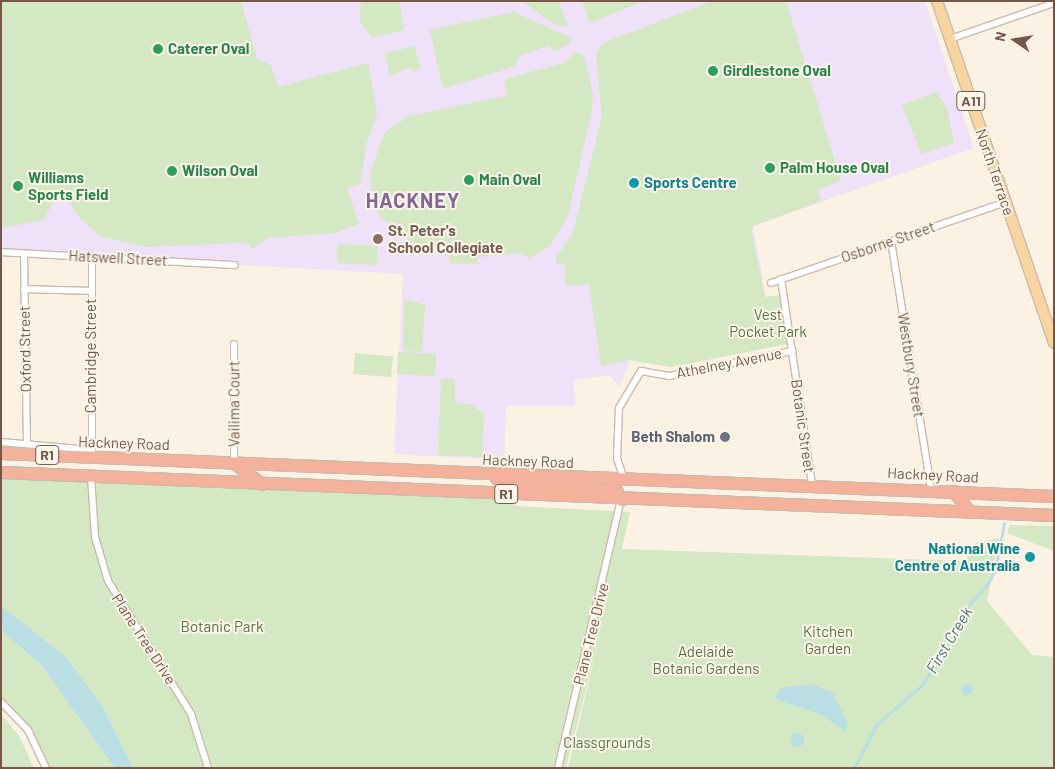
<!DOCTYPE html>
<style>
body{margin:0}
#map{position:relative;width:1055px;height:769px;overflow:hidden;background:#fbf2e4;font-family:Barlow,sans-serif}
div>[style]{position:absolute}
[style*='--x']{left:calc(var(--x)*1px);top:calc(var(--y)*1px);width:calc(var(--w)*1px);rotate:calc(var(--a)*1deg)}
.education>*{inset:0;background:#efe1f8}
.green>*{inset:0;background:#d3e8c3;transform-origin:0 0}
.water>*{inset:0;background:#b9dfe4}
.round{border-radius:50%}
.stream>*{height:2.5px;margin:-1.25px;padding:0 1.25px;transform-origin:1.25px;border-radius:1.25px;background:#b9dfe4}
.roads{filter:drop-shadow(1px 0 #cdb9ab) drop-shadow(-1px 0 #cdb9ab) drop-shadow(0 1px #cdb9ab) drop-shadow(0 -1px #cdb9ab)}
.street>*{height:6px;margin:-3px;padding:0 3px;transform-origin:3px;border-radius:3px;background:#fff}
.primary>*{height:10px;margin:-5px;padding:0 5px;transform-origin:5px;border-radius:5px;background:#f8d49e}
.highway>*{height:11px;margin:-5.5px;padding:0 5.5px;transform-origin:5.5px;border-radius:5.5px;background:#f4b19c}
.dots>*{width:14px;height:14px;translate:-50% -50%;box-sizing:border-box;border:2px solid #fef6ea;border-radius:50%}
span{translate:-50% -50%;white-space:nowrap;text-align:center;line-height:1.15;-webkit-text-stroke:4px #fef6ea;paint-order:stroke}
.shield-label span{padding:1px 4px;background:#fef6ea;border:1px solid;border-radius:4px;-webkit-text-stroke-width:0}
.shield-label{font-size:14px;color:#73584a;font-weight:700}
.leisure-label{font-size:15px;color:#27864d;font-weight:700}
.left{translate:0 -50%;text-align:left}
.street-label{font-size:15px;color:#73584a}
.culture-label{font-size:15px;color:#0d838f;font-weight:700}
.right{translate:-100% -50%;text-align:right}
.education-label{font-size:15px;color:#785e54;font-weight:700}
.park-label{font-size:15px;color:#547842}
.worship-label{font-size:15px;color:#5b616d;font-weight:700}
.water-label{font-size:16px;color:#42767f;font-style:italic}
.district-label{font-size:20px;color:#856696;font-weight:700;letter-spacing:1px}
.frame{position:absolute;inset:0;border:2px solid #73584a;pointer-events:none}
.north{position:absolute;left:990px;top:15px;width:50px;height:50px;-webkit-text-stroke:4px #fef6ea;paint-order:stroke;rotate:283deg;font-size:14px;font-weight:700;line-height:20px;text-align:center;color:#73584a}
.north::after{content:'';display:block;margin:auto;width:18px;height:22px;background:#73584a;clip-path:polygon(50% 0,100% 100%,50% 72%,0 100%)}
</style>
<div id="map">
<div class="education">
<i style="clip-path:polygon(1px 1px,925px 1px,974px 148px,753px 226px,766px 297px,748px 301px,757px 350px,670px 367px,630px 360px,620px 387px,609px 375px,574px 380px,575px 406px,506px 406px,504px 460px,394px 454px,403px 274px,1px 252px)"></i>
</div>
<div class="green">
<i style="clip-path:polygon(1px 1px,241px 1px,257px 59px,271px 65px,278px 87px,368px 63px,377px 115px,367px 142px,360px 184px,347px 188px,359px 224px,334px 233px,267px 238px,251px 250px,250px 244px,236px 243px,144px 247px,100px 236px,77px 215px,67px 197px,53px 202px,44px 220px,1px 228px)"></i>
<i style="clip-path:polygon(361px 1px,399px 1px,404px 30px,372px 38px,360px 21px)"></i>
<i style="clip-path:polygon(523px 1px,559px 1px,568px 27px,553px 24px)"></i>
<i style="clip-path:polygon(582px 1px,644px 1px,590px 23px)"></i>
<i style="clip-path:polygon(712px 1px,786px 1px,841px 181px,818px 190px,821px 201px,751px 227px,765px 297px,780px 295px,788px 344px,671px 367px,629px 360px,601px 366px,589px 284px,565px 286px,565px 265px,556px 263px,556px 257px,572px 235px,602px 117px,596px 53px,603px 43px)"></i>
<i style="clip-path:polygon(514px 12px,569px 37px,571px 43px,555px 51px,548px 46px,519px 56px,516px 66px,443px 89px,430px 30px)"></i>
<i style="clip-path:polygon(415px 46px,420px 69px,412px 71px,411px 67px,390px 76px,385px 53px)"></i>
<i style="clip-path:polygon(576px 52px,583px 55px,587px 67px,593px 94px,591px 114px,568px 216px,550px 246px,530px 258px,520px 253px,478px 257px,477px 264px,449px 263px,450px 255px,412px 242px,380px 217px,372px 198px,370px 173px,385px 132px,409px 116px,507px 96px,505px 79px,564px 63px)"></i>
<i style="clip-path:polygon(936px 92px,947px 108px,954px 143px,921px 154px,902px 105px)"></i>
<i style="left:338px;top:244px;width:40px;height:19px;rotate:3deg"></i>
<i style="clip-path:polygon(404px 299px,425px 305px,422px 352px,403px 351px)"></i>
<i style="left:398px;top:352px;width:38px;height:22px;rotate:3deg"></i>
<i style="left:355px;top:353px;width:38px;height:21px;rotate:5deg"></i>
<i style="clip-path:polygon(441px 379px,455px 379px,455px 403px,470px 404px,484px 413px,482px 457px,438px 455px)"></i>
<i style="clip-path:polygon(1px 477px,506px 499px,516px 506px,630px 512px,622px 549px,965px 561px,976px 543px,999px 538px,987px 601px,1032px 655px,1054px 657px,1054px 768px,568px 768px,604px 618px,566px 768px,133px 768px,103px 707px,1px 606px)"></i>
<i style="clip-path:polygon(1010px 525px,1054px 526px,1054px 551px,1007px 533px)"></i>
<i style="clip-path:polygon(1px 630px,42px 666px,115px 768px,49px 768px,30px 729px,1px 698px)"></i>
<i style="clip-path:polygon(1px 714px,19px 736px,34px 768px,1px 768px)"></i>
</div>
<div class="water">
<i style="clip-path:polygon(1px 606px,65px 656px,103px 707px,133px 768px,115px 768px,42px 666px,1px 630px)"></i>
<i class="round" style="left:961.5px;top:683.5px;width:11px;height:11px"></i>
<i style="clip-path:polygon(811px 684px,833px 693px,847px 722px,846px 732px,822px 715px,775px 699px,780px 688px)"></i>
<i class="round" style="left:790px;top:733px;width:14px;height:14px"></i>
</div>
<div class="stream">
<i style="--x:854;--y:768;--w:50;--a:-62.4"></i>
<i style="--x:877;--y:724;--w:58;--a:-40.8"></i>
<i style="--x:921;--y:686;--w:43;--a:-54.5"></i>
<i style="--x:946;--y:651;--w:44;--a:-65.8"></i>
<i style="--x:964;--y:611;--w:37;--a:-49"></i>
<i style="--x:988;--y:583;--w:14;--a:-60"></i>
<i style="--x:995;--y:571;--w:48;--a:-79.2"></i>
</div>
<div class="roads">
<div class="street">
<i style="--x:950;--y:39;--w:110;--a:-19.1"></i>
<i style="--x:891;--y:241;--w:251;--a:80.8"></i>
<i style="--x:1;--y:252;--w:234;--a:3.2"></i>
<i style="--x:24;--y:254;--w:190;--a:89.1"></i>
<i style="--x:92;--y:256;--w:200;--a:90"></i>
<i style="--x:781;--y:279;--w:207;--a:81.4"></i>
<i style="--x:771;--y:283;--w:249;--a:-19"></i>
<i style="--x:24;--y:289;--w:68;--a:1.7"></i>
<i style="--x:234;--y:344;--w:119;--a:90"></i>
<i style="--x:1;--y:442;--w:90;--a:5.1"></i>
<i style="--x:91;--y:476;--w:61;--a:86.2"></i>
<i style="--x:95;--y:537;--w:46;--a:73.5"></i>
<i style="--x:108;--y:581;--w:157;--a:58"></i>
<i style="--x:191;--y:714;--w:57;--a:72.5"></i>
<i style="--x:624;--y:479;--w:21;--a:-109"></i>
<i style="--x:617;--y:459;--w:51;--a:-87.8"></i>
<i style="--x:619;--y:408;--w:43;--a:-59.3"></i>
<i style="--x:641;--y:371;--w:28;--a:10"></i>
<i style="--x:669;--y:376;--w:126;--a:-11.5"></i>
<i style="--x:1;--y:702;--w:39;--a:46"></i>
<i style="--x:28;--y:730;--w:42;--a:64.7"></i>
<i style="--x:558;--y:768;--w:275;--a:-76.8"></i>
</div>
<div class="primary">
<i style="--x:937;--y:1;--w:361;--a:71.1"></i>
</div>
<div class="highway">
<i style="--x:1;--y:453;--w:1054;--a:2.34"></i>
<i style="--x:234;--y:463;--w:35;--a:37"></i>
<i style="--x:1;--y:472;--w:1054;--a:2.34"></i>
<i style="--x:496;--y:478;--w:19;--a:21"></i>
<i style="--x:514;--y:485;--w:102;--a:2.8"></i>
<i style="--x:616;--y:490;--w:11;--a:63"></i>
<i style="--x:953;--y:491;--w:27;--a:51"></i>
</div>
</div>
<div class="dots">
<i style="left:158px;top:49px;background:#2e9e5b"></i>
<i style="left:713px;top:71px;background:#2e9e5b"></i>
<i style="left:770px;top:168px;background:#2e9e5b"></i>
<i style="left:172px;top:171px;background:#2e9e5b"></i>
<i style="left:469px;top:180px;background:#2e9e5b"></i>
<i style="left:634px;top:183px;background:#0f9aa8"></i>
<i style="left:18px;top:186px;background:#2e9e5b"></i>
<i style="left:378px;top:239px;background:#8d6e63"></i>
<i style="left:725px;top:437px;background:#6b7280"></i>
<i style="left:1030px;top:557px;background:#0f9aa8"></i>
</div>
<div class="shield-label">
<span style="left:971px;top:101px">A11</span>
<span style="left:47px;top:455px">R1</span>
<span style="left:506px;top:494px">R1</span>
</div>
<div class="leisure-label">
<span class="left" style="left:168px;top:49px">Caterer Oval</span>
<span class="left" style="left:723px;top:71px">Girdlestone Oval</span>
<span class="left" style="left:780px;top:168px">Palm House Oval</span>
<span class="left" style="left:182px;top:171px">Wilson Oval</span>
<span class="left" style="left:28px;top:186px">Williams<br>Sports Field</span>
<span class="left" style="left:479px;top:180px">Main Oval</span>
</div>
<div class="street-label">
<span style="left:995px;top:172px;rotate:71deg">North Terrace</span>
<span style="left:888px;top:242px;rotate:-19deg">Osborne Street</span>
<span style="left:118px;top:258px;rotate:3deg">Hatswell Street</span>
<span style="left:25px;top:349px;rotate:-91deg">Oxford Street</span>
<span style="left:91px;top:356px;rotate:-90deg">Cambridge Street</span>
<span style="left:729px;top:363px;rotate:-11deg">Athelney Avenue</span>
<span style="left:911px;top:365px;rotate:81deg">Westbury Street</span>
<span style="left:234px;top:404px;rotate:-90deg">Vailima Court</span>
<span style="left:803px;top:426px;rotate:82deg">Botanic Street</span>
<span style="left:124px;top:443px;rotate:2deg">Hackney Road</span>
<span style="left:528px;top:461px;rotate:2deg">Hackney Road</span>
<span style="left:933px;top:475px;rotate:3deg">Hackney Road</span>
<span style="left:591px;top:634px;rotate:-76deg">Plane Tree Drive</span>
<span style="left:144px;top:639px;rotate:57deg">Plane Tree Drive</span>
</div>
<div class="culture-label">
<span class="left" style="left:644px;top:183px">Sports Centre</span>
<span class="right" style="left:1020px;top:557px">National Wine<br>Centre of Australia</span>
</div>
<div class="education-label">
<span class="left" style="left:388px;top:239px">St. Peter's<br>School Collegiate</span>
</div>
<div class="park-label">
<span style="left:768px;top:323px">Vest<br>Pocket Park</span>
<span style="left:222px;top:627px">Botanic Park</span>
<span style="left:828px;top:640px">Kitchen<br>Garden</span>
<span style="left:706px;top:660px">Adelaide<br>Botanic Gardens</span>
<span style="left:607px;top:743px">Classgrounds</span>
</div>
<div class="worship-label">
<span class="right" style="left:715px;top:437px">Beth Shalom</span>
</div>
<div class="water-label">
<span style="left:949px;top:640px;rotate:-59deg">First Creek</span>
</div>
<div class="district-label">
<span style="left:413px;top:200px">HACKNEY</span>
</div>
<div class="frame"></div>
<div class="north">N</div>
</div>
